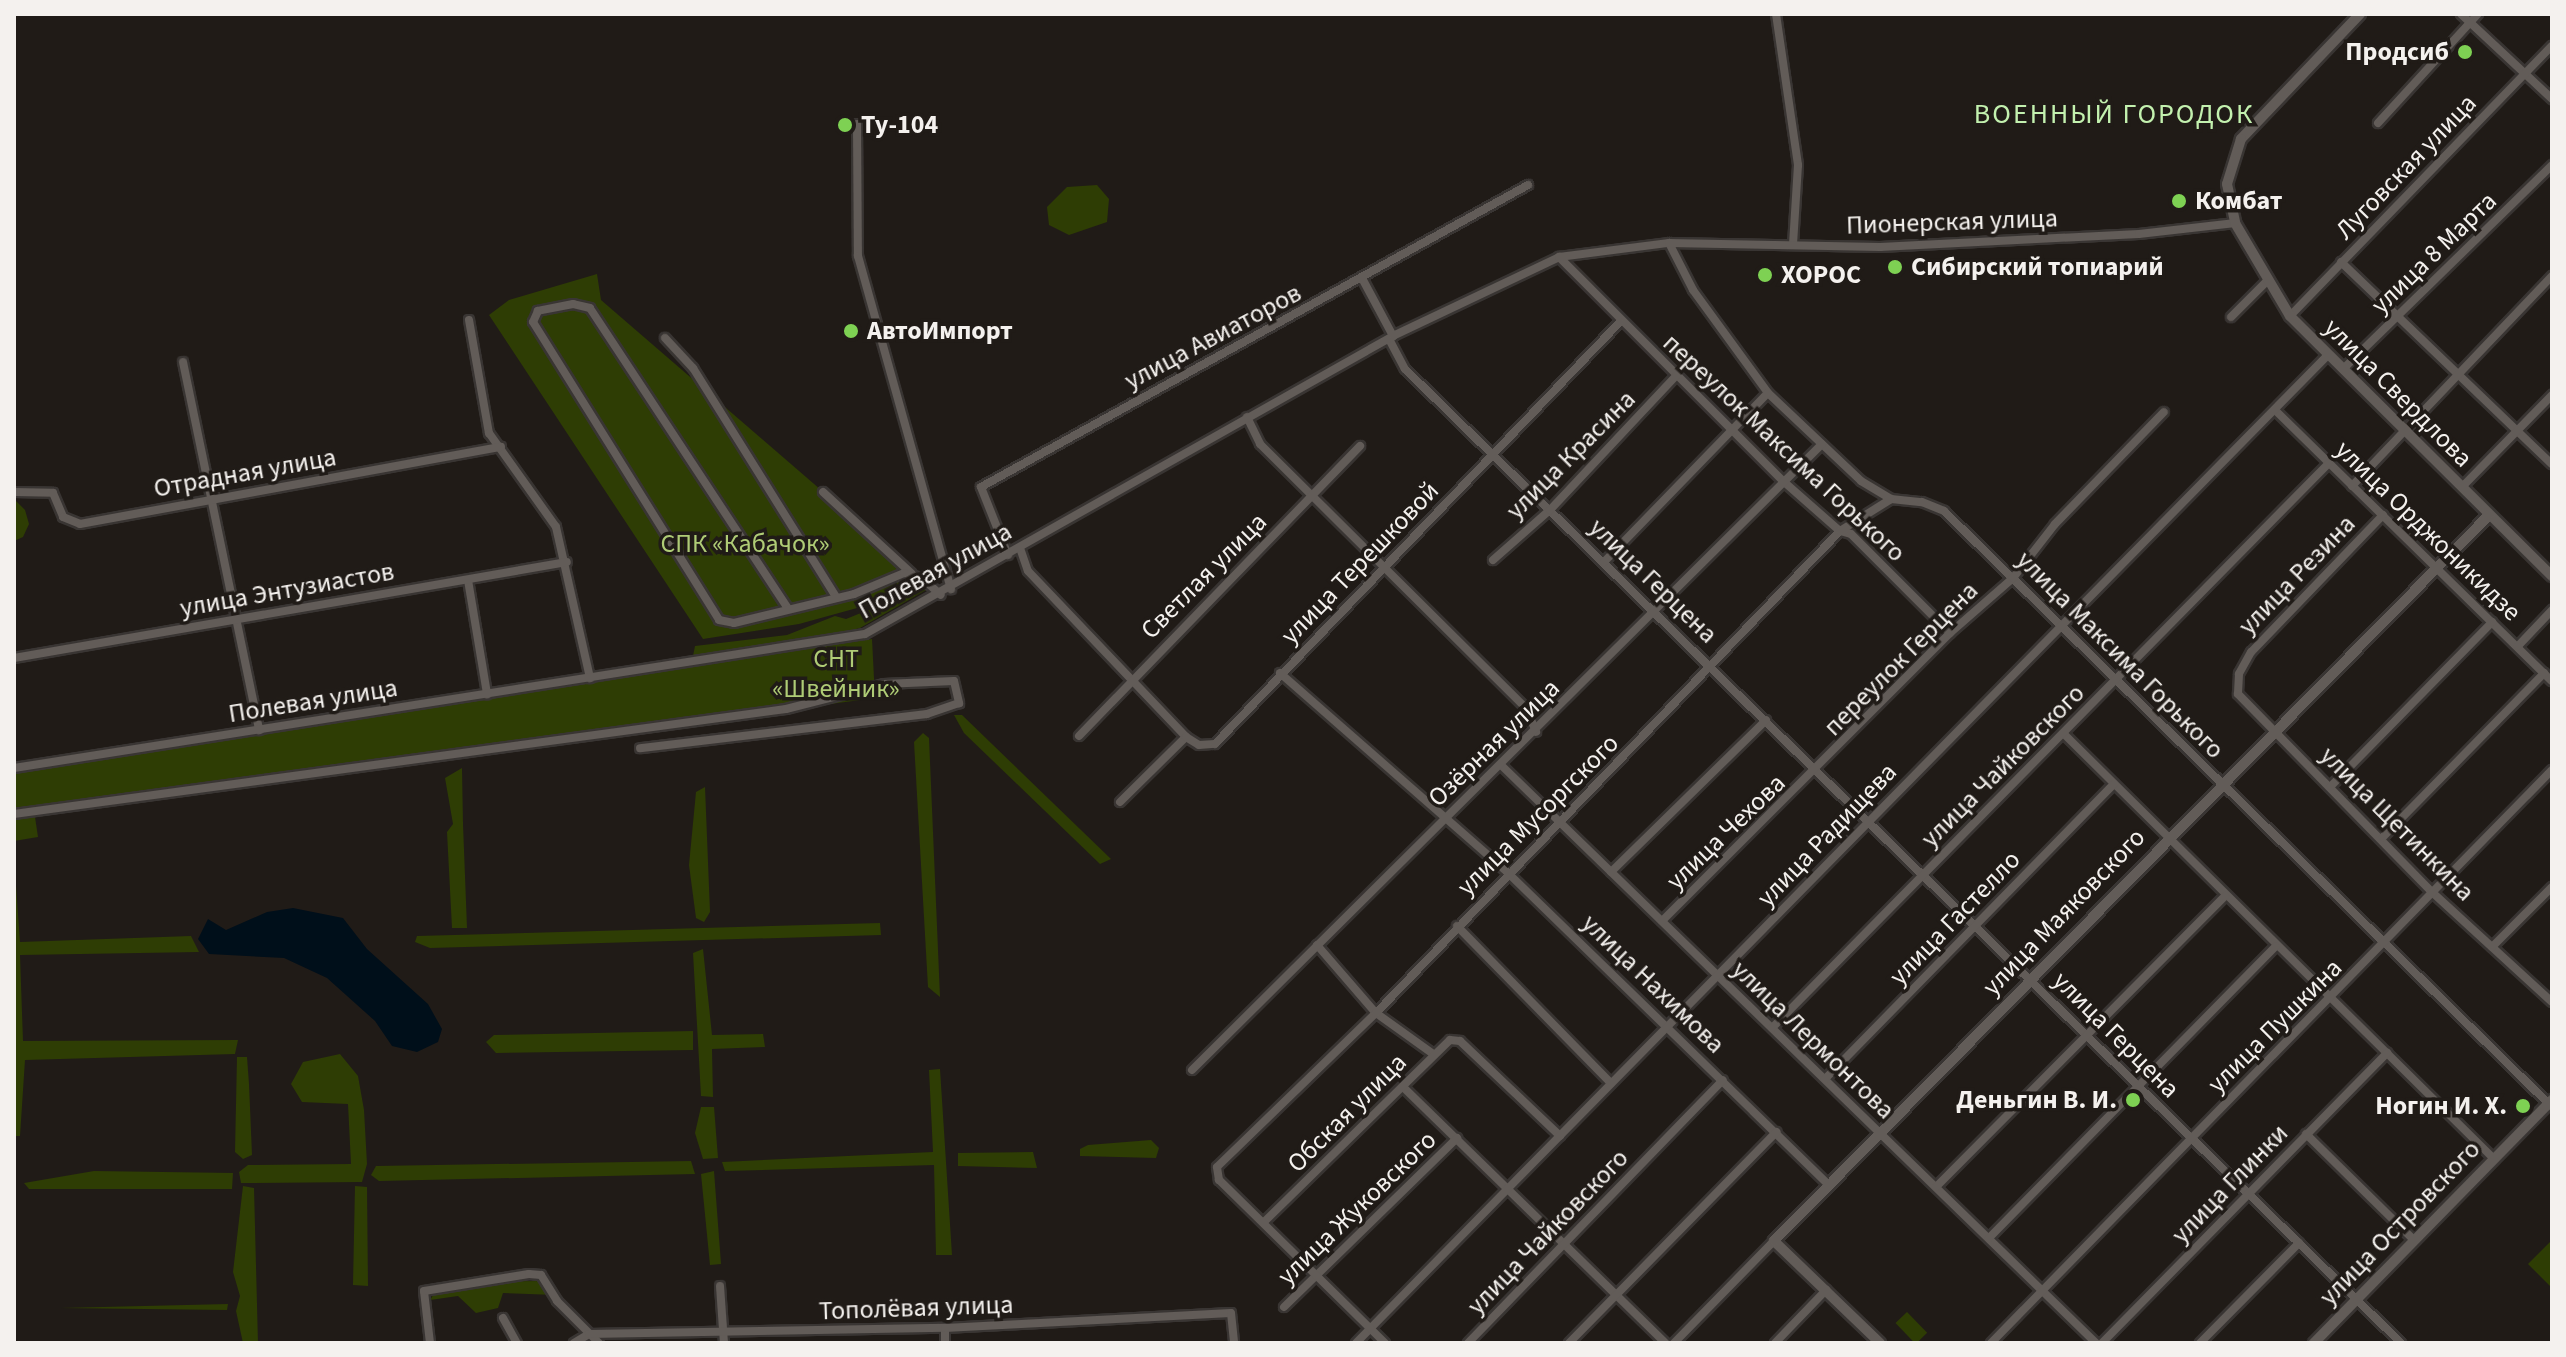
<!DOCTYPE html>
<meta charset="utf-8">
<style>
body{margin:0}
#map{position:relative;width:2566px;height:1357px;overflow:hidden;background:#201b17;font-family:"Source Sans 3",sans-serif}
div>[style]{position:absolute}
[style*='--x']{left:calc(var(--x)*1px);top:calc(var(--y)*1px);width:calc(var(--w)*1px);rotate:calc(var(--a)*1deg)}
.green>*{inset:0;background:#2e3d04;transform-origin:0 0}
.water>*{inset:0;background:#000f1a}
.roads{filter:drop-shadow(2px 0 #393533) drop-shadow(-2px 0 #393533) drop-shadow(0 2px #393533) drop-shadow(0 -2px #393533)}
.minor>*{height:8px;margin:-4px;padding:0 4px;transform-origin:4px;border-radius:4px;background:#625c58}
.tertiary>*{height:10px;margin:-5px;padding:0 5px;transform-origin:5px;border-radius:5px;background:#625c58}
.dots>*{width:22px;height:22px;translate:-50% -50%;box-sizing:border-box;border:4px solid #201b17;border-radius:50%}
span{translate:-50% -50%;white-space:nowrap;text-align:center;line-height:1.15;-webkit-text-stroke:7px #201b17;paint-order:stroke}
.poi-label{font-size:26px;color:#f4f1ee;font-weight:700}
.right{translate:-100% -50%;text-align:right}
.left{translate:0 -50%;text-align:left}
.street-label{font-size:26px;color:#f4f1ee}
.park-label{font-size:26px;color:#afcc76}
.neighbourhood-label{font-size:28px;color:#c3f1af;letter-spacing:2px}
.frame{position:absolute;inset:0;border:16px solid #f4f1ee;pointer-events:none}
</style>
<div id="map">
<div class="green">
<i style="clip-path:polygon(1097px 185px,1109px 199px,1107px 222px,1069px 235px,1049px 225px,1047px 207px,1067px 187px)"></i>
<i style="clip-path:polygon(597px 274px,601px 300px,916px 572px,926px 590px,860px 628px,803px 642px,693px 656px,695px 646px,787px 635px,835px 616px,846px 619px,893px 600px,903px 582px,868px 605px,799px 624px,703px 639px,489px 315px,509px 300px)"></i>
<i style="clip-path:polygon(14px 499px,25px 510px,29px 524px,23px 537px,14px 541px)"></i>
<i style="clip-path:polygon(872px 639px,875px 698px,14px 814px,14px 772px)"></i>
<i style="clip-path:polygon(954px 715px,962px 715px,1111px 859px,1100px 864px,964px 733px)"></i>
<i style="clip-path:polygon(923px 733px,929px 738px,940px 997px,928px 987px,914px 742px)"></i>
<i style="clip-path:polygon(462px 768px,463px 824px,467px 928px,452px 928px,447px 832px,453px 824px,445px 778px)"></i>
<i style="clip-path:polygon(705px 787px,710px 912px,704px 922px,696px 918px,689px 865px,696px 792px)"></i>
<i style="clip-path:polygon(35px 817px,38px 837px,14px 841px,14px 819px)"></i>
<i style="clip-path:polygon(14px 857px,20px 942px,191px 936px,199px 952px,20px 955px,23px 1041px,238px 1040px,235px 1054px,25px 1060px,20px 1136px,14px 1136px)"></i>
<i style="clip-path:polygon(880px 923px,881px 935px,430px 948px,415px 942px,417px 936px)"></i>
<i style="clip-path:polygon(703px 949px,712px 1035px,763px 1034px,765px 1047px,712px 1049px,713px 1097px,701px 1096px,693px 953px)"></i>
<i style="clip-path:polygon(693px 1031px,693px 1050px,496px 1053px,486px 1042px,494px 1035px)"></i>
<i style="clip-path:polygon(340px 1054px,358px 1076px,364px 1110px,367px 1164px,362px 1182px,241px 1183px,239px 1172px,248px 1165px,351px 1164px,348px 1104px,302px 1102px,291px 1084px,303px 1062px)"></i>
<i style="clip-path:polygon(237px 1057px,247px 1057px,249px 1084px,252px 1155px,243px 1159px,235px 1152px)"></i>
<i style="clip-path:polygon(940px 1069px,952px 1255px,936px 1255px,934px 1165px,725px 1171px,722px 1162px,933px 1152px,929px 1070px)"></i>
<i style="clip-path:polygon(701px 1107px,714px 1107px,718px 1158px,703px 1159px,695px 1133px)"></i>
<i style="clip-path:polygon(1151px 1140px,1159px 1148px,1156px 1158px,1080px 1156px,1080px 1149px,1088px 1145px)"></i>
<i style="clip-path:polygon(1033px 1152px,1037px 1168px,958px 1166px,958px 1153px)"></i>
<i style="clip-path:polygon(691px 1161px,695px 1174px,379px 1181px,371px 1175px,376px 1166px)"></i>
<i style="clip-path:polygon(94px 1171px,233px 1173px,232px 1189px,29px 1189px,24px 1183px)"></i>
<i style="clip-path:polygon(714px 1171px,721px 1264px,710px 1265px,701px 1174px)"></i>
<i style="clip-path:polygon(243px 1186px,254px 1188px,258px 1343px,243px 1343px,236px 1311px,240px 1296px,233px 1272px)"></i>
<i style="clip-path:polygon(355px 1186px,367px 1187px,368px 1286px,353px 1285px)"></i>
<i style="clip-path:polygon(2552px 1240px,2552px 1288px,2528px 1264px)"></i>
<i style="clip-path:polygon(545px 1281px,558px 1290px,556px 1295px,503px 1293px,498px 1308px,476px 1313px,458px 1296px,430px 1300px,441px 1282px)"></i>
<i style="clip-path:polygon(228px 1304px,227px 1310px,60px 1308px)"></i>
<i style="left:1907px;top:1312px;width:29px;height:16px;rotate:46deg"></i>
</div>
<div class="water">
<i style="clip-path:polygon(293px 908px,343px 918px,367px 949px,428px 1004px,442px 1029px,438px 1042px,417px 1052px,392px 1046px,375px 1021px,327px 978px,284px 958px,209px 954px,198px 939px,208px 919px,226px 930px,267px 912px)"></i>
</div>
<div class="roads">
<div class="minor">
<i style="--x:1776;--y:14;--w:153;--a:81.7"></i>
<i style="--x:1798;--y:165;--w:80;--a:93.6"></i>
<i style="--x:2461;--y:14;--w:125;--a:43"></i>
<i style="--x:2378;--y:123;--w:148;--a:-47.5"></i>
<i style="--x:857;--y:124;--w:132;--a:89.6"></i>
<i style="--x:858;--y:256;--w:346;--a:74.4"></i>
<i style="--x:1669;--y:243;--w:53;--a:62.9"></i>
<i style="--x:1693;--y:290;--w:127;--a:53.9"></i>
<i style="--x:1768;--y:393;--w:128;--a:43.4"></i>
<i style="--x:1861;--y:481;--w:35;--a:31"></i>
<i style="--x:1891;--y:499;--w:31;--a:6"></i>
<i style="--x:1922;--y:502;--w:24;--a:22"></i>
<i style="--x:1944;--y:511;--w:849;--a:44.43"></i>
<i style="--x:1559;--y:257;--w:317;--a:45"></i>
<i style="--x:1783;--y:481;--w:76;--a:41.3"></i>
<i style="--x:1840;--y:531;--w:11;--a:15"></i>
<i style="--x:1851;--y:534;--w:140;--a:45"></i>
<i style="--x:2341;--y:262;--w:292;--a:43.8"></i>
<i style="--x:1363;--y:280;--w:64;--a:61.8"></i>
<i style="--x:2290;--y:316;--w:376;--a:-45.9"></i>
<i style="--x:2231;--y:317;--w:51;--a:-45"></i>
<i style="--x:469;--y:320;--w:115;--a:80"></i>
<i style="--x:489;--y:433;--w:115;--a:54.5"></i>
<i style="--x:556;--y:527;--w:155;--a:77.3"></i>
<i style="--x:665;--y:338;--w:41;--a:47"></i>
<i style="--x:693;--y:368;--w:270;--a:58"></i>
<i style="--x:1389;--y:339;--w:34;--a:62"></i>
<i style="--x:1405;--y:369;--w:1393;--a:44.36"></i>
<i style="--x:183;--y:362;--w:376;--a:78.3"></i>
<i style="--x:2343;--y:369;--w:292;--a:-44.3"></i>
<i style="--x:2276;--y:411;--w:386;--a:44.4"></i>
<i style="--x:1247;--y:417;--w:30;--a:64"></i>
<i style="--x:1260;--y:444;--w:375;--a:44.8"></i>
<i style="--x:1526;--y:708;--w:26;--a:67"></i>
<i style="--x:2352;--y:486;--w:290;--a:-46.4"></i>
<i style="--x:2462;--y:487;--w:129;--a:-45.6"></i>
<i style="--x:14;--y:492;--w:39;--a:1"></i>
<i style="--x:53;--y:493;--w:26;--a:67"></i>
<i style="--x:63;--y:517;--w:18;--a:22"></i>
<i style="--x:80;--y:524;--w:428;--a:-10.4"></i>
<i style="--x:823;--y:492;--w:120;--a:42.6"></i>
<i style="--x:2383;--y:515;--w:190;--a:133.9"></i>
<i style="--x:2251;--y:652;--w:25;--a:119"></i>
<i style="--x:2239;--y:674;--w:20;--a:93"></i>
<i style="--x:2238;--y:694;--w:279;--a:45.6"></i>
<i style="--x:2433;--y:893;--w:161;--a:42.5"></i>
<i style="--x:1020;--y:548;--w:24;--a:71"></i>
<i style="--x:1028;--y:571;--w:229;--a:46.4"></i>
<i style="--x:1008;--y:555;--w:73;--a:-111.7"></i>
<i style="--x:981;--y:487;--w:625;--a:-28.9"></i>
<i style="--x:1493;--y:560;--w:76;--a:-41.3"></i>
<i style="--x:1550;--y:510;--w:184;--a:-46.8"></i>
<i style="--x:1604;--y:562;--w:235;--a:-45.9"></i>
<i style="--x:468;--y:580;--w:116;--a:80.5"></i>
<i style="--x:787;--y:607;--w:358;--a:-123.4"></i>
<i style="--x:590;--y:308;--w:17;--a:-167"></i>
<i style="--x:573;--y:304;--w:36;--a:169"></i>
<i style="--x:538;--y:311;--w:12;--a:114"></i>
<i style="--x:533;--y:322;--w:351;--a:58"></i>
<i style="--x:719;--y:620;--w:15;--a:11"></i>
<i style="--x:734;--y:623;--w:123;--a:-13.6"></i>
<i style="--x:854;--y:594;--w:54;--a:-22.8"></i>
<i style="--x:904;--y:573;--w:19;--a:16"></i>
<i style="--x:922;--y:578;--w:25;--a:42"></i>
<i style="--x:2518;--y:646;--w:50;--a:-46.6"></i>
<i style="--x:14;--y:658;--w:561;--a:-9.85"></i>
<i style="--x:1280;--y:673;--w:302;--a:41.2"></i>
<i style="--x:1507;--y:872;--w:449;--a:44.2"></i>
<i style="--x:2064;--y:734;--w:605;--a:44.66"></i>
<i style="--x:1079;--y:736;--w:404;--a:-45.9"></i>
<i style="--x:1501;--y:765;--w:830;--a:44.17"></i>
<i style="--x:14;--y:768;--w:861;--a:-8.95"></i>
<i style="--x:865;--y:634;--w:606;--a:-29.44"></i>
<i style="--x:1393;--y:336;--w:184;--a:-25.4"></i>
<i style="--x:1559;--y:257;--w:111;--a:-7.3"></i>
<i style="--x:1669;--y:243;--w:211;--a:1.1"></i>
<i style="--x:1880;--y:247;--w:259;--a:-2.9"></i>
<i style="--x:2139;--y:234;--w:97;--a:-6.5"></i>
<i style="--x:2331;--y:786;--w:230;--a:-45.5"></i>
<i style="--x:1120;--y:802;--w:93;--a:-44.6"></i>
<i style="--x:1186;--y:737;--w:15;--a:32"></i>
<i style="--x:1199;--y:745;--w:16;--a:-4"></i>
<i style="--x:1215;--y:744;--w:585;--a:-46.18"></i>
<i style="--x:14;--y:814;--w:779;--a:-7.75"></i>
<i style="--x:786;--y:709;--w:101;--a:-14.3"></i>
<i style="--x:884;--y:684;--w:70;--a:-2.5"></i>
<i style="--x:954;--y:681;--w:23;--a:77"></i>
<i style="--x:959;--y:703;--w:34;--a:161"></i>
<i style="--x:927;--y:714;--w:289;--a:173.2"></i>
<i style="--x:2383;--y:837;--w:230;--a:-45.5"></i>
<i style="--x:1611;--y:872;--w:217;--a:-44.4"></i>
<i style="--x:1662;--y:921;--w:407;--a:-45"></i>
<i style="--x:1950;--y:633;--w:84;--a:-41.1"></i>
<i style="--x:2013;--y:578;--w:68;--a:-52.1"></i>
<i style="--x:2055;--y:524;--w:156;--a:-45.8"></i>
<i style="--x:1457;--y:926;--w:220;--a:45.6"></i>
<i style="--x:1317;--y:945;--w:90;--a:49.1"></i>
<i style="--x:1376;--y:1013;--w:70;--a:35.7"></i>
<i style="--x:2492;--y:947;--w:85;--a:-45"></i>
<i style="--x:1772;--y:1028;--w:793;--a:-45.41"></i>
<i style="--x:1192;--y:1070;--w:888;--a:-44.82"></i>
<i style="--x:1825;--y:1079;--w:413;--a:-45.6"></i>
<i style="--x:1403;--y:1087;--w:366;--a:44.3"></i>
<i style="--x:2306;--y:1134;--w:151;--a:44.5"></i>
<i style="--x:1936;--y:1187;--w:410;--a:-45.2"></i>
<i style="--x:1264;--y:1222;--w:260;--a:-44.4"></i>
<i style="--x:1450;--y:1040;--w:10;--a:6"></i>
<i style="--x:1460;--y:1041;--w:138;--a:43.5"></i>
<i style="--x:1989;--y:1238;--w:409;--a:-45.5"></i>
<i style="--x:720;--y:1286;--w:57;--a:86"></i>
<i style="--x:1284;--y:1307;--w:242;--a:-44.3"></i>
<i style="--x:503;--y:1318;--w:29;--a:61"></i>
<i style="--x:945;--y:1328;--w:15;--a:90"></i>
<i style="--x:430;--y:1343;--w:52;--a:-96.6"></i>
<i style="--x:424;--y:1291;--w:106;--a:-9.2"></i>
<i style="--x:529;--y:1274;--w:12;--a:5"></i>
<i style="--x:541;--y:1275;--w:31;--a:58"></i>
<i style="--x:557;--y:1301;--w:59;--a:45"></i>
<i style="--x:574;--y:1343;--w:17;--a:-31"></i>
<i style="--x:589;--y:1334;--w:356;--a:-1"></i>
<i style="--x:945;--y:1328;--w:286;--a:-3"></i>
<i style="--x:1231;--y:1313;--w:30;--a:84"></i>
<i style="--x:1356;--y:1343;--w:1385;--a:-45.47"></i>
<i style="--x:1385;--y:1343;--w:233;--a:-135.5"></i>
<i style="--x:1219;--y:1180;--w:13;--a:-99"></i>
<i style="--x:1217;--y:1167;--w:221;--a:-44.1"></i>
<i style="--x:1376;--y:1013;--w:669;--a:-46.09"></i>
<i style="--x:1840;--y:531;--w:60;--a:-32.1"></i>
<i style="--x:1468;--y:1343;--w:366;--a:-45.9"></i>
<i style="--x:1569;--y:1343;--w:296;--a:-45.5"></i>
<i style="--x:1674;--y:1343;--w:143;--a:-45.6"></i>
<i style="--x:1775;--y:1343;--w:74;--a:-46.1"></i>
<i style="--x:1991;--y:1343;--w:802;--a:-45.61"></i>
<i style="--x:2102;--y:1343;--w:407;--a:-45.5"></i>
<i style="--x:2200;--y:1343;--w:141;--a:-45.3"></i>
</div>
<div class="tertiary">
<i style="--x:2360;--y:14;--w:173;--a:133.6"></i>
<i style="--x:2241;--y:139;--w:47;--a:107.3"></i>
<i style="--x:2227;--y:184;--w:40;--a:78"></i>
<i style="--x:2235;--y:223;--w:108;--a:59.4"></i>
<i style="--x:2290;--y:316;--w:369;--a:44.8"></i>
<i style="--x:1880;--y:1343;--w:147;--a:-136.1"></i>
<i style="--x:1774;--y:1241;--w:1019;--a:-45.44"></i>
<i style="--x:2314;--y:1343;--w:340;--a:-45.6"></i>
</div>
</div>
<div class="dots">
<i style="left:2465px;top:52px;background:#7ed153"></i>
<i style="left:845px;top:125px;background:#7ed153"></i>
<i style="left:2179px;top:201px;background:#7ed153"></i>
<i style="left:1895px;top:267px;background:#7ed153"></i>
<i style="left:1765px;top:275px;background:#7ed153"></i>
<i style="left:851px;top:331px;background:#7ed153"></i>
<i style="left:2133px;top:1100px;background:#7ed153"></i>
<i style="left:2523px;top:1106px;background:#7ed153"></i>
</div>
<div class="poi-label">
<span class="right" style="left:2449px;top:52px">Продсиб</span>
<span class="left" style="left:861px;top:125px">Ту-104</span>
<span class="left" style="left:2195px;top:201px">Комбат</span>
<span class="left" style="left:1911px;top:267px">Сибирский топиарий</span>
<span class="left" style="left:1781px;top:275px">ХОРОС</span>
<span class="left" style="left:867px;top:331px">АвтоИмпорт</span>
<span class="right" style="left:2117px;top:1100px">Деньгин В. И.</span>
<span class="right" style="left:2507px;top:1106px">Ногин И. Х.</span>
</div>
<div class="street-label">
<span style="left:2406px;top:167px;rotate:-46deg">Луговская улица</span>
<span style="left:1952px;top:222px;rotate:-2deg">Пионерская улица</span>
<span style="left:2434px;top:253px;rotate:-44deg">улица 8 Марта</span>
<span style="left:1213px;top:337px;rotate:-28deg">улица Авиаторов</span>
<span style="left:2398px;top:393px;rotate:45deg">улица Свердлова</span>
<span style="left:1784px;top:448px;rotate:43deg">переулок Максима Горького</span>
<span style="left:1571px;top:455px;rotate:-45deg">улица Красина</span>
<span style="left:245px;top:473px;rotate:-10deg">Отрадная улица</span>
<span style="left:2428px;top:531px;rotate:44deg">улица Орджоникидзе</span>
<span style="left:1360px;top:563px;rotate:-46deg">улица Терешковой</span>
<span style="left:935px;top:571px;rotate:-29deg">Полевая улица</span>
<span style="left:2297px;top:575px;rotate:-46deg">улица Резина</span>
<span style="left:1204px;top:576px;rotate:-45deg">Светлая улица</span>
<span style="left:1653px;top:581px;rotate:44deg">улица Герцена</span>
<span style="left:287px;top:590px;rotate:-10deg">улица Энтузиастов</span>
<span style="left:2120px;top:655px;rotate:45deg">улица Максима Горького</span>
<span style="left:1901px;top:659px;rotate:-45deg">переулок Герцена</span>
<span style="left:313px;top:701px;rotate:-9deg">Полевая улица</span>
<span style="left:1494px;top:743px;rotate:-44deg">Озёрная улица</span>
<span style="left:2003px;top:766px;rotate:-45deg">улица Чайковского</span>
<span style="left:1538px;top:815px;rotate:-45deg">улица Мусоргского</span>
<span style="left:2397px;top:824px;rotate:45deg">улица Щетинкина</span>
<span style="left:1726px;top:832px;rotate:-44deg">улица Чехова</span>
<span style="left:1827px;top:835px;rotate:-46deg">улица Радищева</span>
<span style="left:2064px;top:912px;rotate:-46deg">улица Маяковского</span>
<span style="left:1955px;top:918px;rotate:-46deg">улица Гастелло</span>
<span style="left:1653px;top:984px;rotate:44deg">улица Нахимова</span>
<span style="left:2275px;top:1026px;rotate:-45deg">улица Пушкина</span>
<span style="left:2116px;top:1035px;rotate:45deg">улица Герцена</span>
<span style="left:1813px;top:1040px;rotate:44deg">улица Лермонтова</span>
<span style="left:1347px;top:1113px;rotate:-45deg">Обская улица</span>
<span style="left:2230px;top:1184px;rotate:-46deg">улица Глинки</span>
<span style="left:1357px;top:1208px;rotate:-44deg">улица Жуковского</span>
<span style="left:2400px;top:1223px;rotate:-46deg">улица Островского</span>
<span style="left:1548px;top:1232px;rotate:-46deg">улица Чайковского</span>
<span style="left:916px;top:1308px;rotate:-2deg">Тополёвая улица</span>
</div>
<div class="park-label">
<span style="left:745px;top:544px">СПК «Кабачок»</span>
<span style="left:836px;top:674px">СНТ<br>«Швейник»</span>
</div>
<div class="neighbourhood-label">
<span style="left:2114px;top:114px">ВОЕННЫЙ ГОРОДОК</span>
</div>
<div class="frame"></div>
</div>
